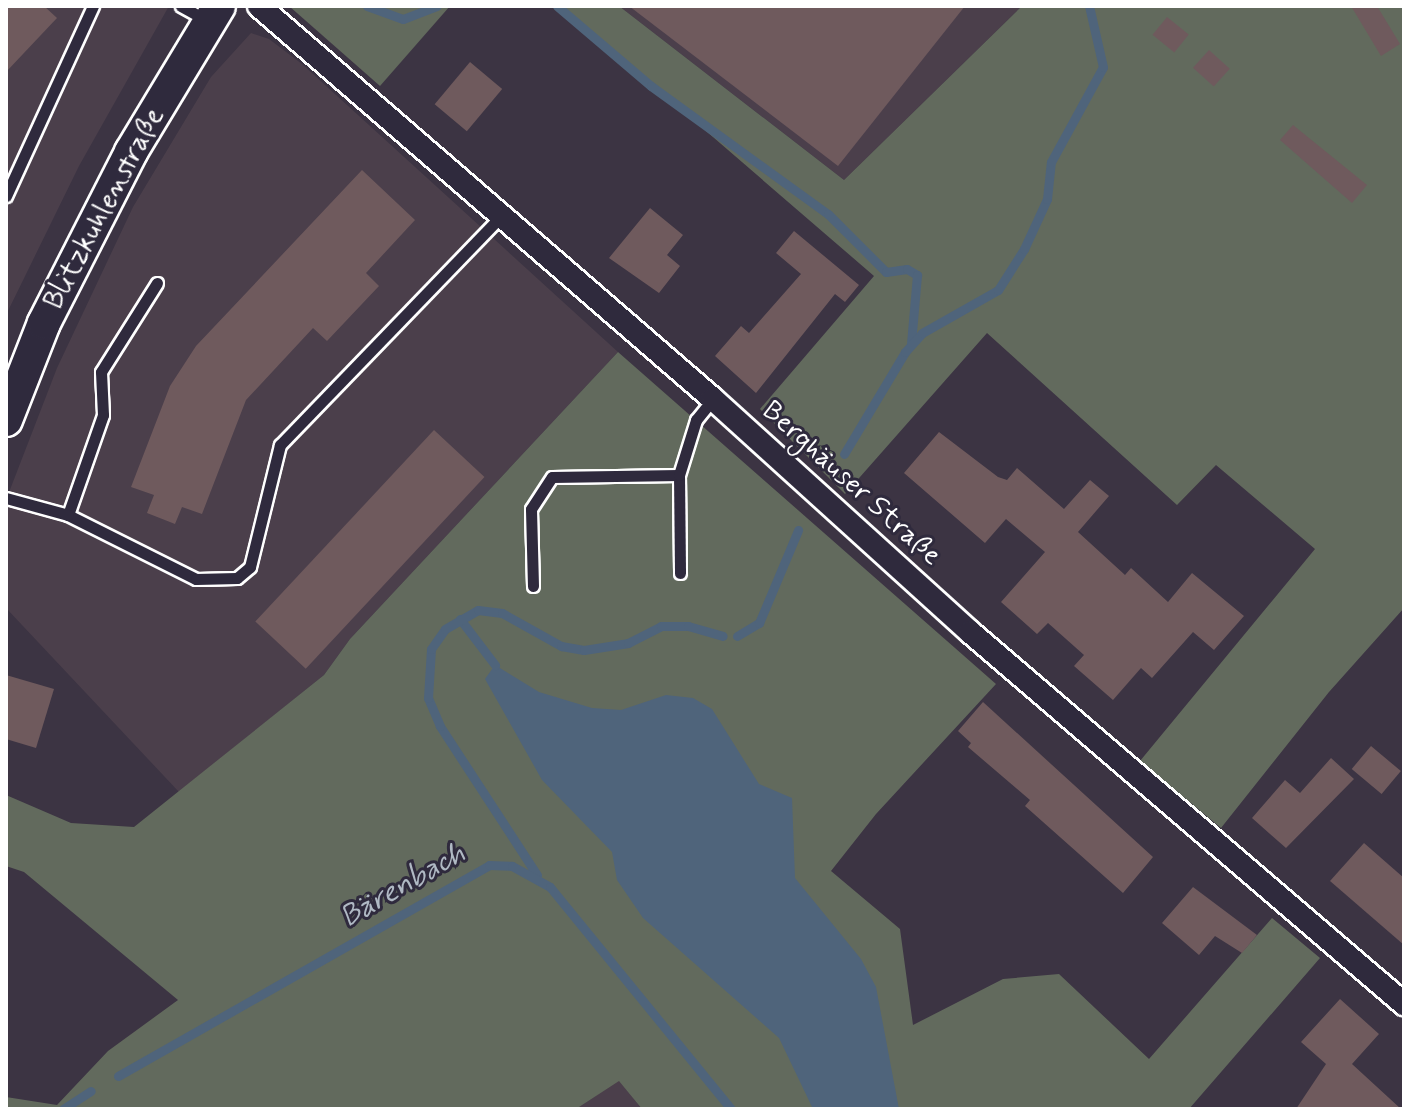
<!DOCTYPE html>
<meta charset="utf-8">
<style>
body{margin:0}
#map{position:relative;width:1410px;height:1115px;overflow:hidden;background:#3c3443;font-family:Mynerve,sans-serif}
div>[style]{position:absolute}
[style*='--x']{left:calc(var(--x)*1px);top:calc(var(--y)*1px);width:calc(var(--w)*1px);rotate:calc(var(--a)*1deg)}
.built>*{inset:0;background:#4b3f4b}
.green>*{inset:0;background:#626a5d}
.water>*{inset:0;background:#4f647b}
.stream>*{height:9px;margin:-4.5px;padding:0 4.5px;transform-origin:4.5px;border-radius:4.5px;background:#4f647b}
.building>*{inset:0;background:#6f5a5d;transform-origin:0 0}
.roads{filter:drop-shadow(2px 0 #fff) drop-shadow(-2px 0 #fff) drop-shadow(0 2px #fff) drop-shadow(0 -2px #fff)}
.lane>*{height:11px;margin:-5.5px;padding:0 5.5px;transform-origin:5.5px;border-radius:5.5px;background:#2f2a3d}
.street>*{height:22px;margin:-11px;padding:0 11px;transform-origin:11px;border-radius:11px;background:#2f2a3d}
.secondary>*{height:32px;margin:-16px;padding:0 16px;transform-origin:16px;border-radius:16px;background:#2f2a3d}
span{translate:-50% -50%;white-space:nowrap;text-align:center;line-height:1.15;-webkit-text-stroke:6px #2f2a3d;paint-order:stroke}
.street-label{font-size:28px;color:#fff}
.water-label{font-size:30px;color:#b0b9c4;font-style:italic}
.frame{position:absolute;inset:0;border:8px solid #fff;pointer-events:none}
</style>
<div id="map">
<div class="built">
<i style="clip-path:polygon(6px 6px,169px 6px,79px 166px,6px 315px)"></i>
<i style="clip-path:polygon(619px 6px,1022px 6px,844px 180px)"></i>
<i style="clip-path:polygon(251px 33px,269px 39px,302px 64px,618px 352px,350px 639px,324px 675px,179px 792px,6px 608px,6px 500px,57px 368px,133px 207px,211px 77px)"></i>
<i style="clip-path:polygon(619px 1080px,642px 1109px,576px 1109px)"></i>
</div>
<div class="green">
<i style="clip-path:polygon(289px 6px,450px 6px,380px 86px)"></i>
<i style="clip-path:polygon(561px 6px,619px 6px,844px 180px,1022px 6px,1404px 6px,1404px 608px,1329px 692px,1221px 828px,1140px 761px,1315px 549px,1216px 465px,1177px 505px,987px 333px,845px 494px,760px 409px,874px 276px)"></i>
<i style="clip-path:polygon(618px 352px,996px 684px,876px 814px,831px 871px,900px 929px,913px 1025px,1003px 979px,1059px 974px,1149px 1059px,1272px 918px,1320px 958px,1189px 1109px,642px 1109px,619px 1081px,576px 1109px,6px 1109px,6px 1097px,57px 1105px,108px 1051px,178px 1000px,24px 872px,6px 866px,6px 795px,71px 823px,134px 827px,324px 675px,350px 639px)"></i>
</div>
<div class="water">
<i style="clip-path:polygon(495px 665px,539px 692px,592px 708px,621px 710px,666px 695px,693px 698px,712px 709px,759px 784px,792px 798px,795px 878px,861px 959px,876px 987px,899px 1109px,813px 1109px,779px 1038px,643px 918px,617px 880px,612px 852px,542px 780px,485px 679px)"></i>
</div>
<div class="stream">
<i style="--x:367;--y:6;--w:38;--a:20"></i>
<i style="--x:403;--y:19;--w:36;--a:-21"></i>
<i style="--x:557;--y:6;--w:123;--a:40.4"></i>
<i style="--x:651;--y:86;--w:218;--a:35.9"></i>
<i style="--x:828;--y:214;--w:82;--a:45"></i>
<i style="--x:886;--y:272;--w:21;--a:-8"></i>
<i style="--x:907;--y:269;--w:12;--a:31"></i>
<i style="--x:917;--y:275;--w:69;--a:95"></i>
<i style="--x:844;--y:454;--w:119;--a:-59.1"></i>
<i style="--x:905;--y:352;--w:25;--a:-48"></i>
<i style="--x:922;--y:333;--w:87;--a:-29.5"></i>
<i style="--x:998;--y:290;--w:49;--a:-57.6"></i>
<i style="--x:1024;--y:249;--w:55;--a:-65.3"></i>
<i style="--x:1047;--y:199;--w:37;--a:-84"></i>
<i style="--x:1051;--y:162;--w:108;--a:-61.3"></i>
<i style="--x:1103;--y:67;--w:63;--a:-102.9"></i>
<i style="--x:460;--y:619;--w:58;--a:52.7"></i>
<i style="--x:737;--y:636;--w:26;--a:-31"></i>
<i style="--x:759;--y:623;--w:101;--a:-67.2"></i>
<i style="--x:537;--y:875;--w:178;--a:-123.1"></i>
<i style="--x:440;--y:726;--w:30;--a:-113"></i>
<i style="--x:428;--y:698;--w:49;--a:-86.5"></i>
<i style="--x:431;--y:649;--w:24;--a:-55"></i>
<i style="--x:445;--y:629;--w:38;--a:-30"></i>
<i style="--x:478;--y:610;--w:24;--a:7"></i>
<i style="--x:502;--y:613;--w:68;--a:29.2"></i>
<i style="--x:561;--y:646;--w:23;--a:10"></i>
<i style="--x:584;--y:650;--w:45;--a:-9"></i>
<i style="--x:628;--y:643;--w:37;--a:-27"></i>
<i style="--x:661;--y:626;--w:27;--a:0"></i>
<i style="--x:688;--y:626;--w:36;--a:16"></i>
<i style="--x:118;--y:1076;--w:427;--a:-29.6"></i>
<i style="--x:489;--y:865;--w:23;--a:2"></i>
<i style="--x:512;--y:866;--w:43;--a:28.9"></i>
<i style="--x:550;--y:887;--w:286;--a:50.8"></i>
<i style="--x:63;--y:1109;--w:33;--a:-33"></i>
</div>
<div class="building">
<i style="clip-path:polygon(6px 6px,44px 6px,57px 18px,6px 72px)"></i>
<i style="clip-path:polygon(629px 6px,965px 6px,838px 166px)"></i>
<i style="clip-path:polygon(1351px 6px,1377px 6px,1400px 44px,1381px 56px)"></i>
<i style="left:1167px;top:17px;width:28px;height:23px;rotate:39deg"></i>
<i style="left:1209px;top:50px;width:28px;height:24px;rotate:42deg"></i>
<i style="left:470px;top:62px;width:42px;height:55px;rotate:40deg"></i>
<i style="clip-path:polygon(1293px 125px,1367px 185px,1352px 203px,1280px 140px)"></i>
<i style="clip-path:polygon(362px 170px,415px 220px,366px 273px,379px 286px,327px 341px,313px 328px,246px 400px,202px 514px,182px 507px,175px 524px,147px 513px,154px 495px,131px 487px,170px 386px,196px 346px)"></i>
<i style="clip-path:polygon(650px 208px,683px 235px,667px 255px,680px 266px,659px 293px,609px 258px)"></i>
<i style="clip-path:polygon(794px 231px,859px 285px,845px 302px,835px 294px,756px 393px,715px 356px,741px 326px,749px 333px,801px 274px,776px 253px)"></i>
<i style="left:434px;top:430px;width:69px;height:262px;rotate:43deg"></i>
<i style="clip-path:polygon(939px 432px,998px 477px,1007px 480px,1017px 468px,1064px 509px,1090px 480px,1109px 496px,1078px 532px,1125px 575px,1131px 568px,1168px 602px,1192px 573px,1244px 616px,1214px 650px,1193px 632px,1152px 678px,1141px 668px,1113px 700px,1074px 666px,1084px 655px,1048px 623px,1037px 634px,1001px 602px,1045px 552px,1006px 519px,985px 543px,904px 473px)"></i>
<i style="clip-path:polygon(6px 675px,54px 689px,36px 748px,6px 739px)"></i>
<i style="clip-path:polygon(983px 702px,1153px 857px,1123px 893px,1025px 806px,1030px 800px,968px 747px,971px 743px,958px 731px)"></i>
<i style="left:1371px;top:746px;width:39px;height:30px;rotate:40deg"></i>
<i style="clip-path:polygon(1331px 758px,1354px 779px,1286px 848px,1252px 818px,1285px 780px,1300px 793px)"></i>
<i style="clip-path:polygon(1364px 843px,1404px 878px,1404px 945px,1330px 881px)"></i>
<i style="clip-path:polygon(1193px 887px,1257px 935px,1242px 953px,1215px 936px,1199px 955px,1162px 923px)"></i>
<i style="clip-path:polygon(1340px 999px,1379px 1034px,1352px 1064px,1401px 1109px,1296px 1109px,1326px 1064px,1301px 1042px)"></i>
</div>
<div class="roads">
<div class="lane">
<i style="--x:181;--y:6;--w:31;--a:29"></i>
<i style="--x:6;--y:196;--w:209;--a:-65.4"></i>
<i style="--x:157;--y:283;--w:105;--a:122.2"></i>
<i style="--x:101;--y:372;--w:43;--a:87.3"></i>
<i style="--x:103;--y:415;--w:106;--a:109.3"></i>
<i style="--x:68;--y:515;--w:143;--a:26.6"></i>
<i style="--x:196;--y:579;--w:41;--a:-1.4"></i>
<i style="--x:237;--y:578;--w:17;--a:-40"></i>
<i style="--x:250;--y:567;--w:126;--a:-76.2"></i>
<i style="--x:280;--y:445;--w:320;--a:-46"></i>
<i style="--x:679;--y:475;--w:98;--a:89.4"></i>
<i style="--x:6;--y:498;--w:64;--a:15.3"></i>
<i style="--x:533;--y:586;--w:77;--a:-91.5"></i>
<i style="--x:531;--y:509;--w:38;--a:-57"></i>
<i style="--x:552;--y:477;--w:127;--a:-0.9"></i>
<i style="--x:679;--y:475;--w:58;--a:-72.8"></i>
<i style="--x:696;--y:420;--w:27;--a:-51"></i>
</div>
<div class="street">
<i style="--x:259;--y:6;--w:600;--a:40.88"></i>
<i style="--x:713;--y:399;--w:347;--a:42.2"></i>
<i style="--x:970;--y:632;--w:572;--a:40.6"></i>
</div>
<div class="secondary">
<i style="--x:6;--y:420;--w:104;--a:-68.6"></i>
<i style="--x:44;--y:323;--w:192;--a:-63"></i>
<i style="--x:131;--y:152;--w:170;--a:-58.9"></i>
</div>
</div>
<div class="street-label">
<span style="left:105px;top:209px;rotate:-62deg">Blitzkuhlenstraße</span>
<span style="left:851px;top:484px;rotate:42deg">Berghäuser Straße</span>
</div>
<div class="water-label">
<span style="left:403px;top:886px;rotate:-30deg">Bärenbach</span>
</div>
<div class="frame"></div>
</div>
